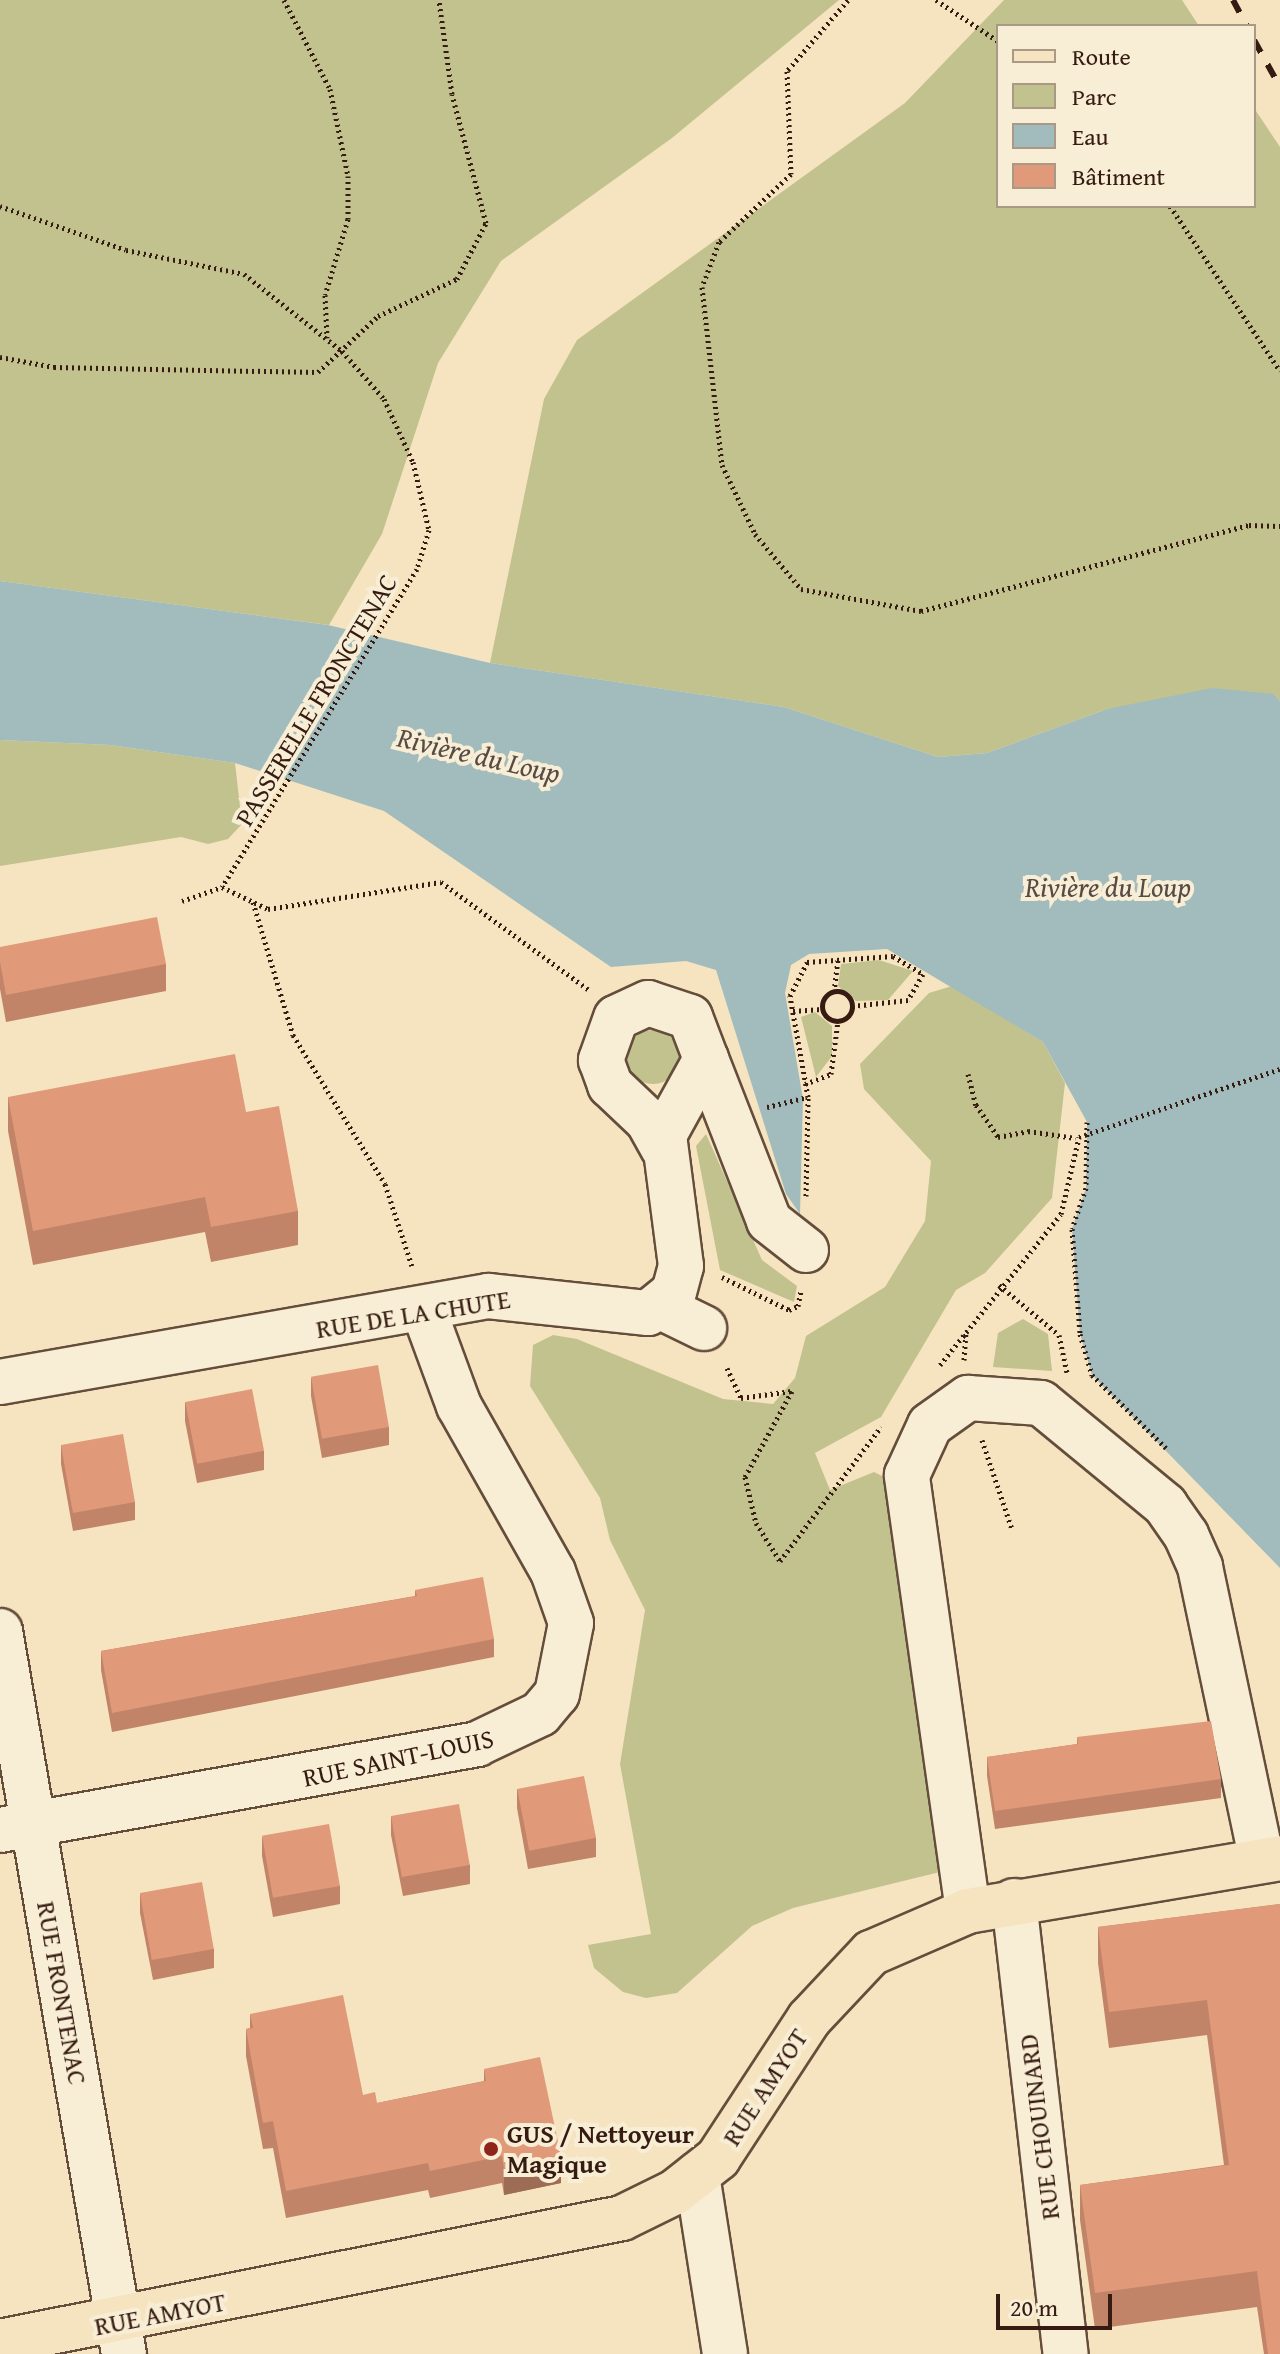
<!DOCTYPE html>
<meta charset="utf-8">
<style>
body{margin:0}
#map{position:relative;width:1280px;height:2354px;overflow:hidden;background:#f5e4bf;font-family:"Gentium Book Plus",serif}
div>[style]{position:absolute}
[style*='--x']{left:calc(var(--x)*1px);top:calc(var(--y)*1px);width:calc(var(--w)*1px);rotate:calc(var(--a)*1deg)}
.green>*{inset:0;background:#c2c28e}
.round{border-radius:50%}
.water>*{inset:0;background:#a2bcbd}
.path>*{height:5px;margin-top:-2.5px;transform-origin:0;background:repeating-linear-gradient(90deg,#351b11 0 2px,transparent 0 6px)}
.path>.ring{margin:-2.5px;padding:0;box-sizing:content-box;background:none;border:5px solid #351b11;border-radius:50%}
.roads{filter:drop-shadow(2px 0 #654d3c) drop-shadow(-2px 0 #654d3c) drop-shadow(0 2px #654d3c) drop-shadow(0 -2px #654d3c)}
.minor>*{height:44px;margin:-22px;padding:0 22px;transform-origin:22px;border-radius:22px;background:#f8edd5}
.major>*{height:44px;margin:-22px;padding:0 22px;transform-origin:22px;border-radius:22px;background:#f5e4bf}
.rail>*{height:6px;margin-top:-3px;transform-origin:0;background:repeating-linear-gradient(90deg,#351b11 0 14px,transparent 0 28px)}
.path-bridge>*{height:5px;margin-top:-2.5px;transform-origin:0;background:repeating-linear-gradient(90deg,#351b11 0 2px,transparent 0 6px)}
.wall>*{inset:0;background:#c18468}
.shaded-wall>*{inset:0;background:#9d6c55}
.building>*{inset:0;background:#e09a79;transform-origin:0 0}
.dots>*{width:22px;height:22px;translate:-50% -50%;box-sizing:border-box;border:4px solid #f8edd5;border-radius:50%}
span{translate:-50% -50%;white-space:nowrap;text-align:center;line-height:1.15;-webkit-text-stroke:8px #f8edd5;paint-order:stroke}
.street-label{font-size:26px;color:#351b11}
.poi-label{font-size:26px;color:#351b11;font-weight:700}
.left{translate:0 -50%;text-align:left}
.water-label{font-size:28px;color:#564b45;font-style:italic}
.legend{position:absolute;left:996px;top:24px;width:260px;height:184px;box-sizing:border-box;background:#f8edd5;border:2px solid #aa9987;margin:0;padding:10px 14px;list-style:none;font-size:24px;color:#351b11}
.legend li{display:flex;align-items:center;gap:16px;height:40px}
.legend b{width:40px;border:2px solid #aa9987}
.scale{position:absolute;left:996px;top:2294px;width:116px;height:36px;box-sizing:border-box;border:4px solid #351b11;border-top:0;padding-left:10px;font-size:24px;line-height:28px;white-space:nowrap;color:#351b11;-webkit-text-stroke:6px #f8edd5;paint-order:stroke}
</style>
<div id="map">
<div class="green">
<i style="clip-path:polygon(0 0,839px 0,672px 138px,501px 261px,438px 363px,382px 534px,329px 625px,0 581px)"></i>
<i style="clip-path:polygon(1004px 0,1182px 0,1199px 26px,998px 26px,998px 206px,1254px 206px,1254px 108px,1280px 147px,1280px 701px,1274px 694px,1107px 709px,987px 753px,938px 757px,784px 707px,490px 663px,544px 399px,577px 340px,905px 103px)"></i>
<i style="clip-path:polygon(0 740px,110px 745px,235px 763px,242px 824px,228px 839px,208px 844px,181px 837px,0 866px)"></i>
<i style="clip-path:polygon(879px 960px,913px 971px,888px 1000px,856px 1001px,838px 986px,841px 964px)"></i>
<i style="clip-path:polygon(952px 986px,1043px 1042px,1065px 1083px,1052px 1198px,985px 1273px,956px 1290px,881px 1417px,815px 1453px,830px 1490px,874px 1472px,892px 1481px,944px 1871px,793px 1908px,752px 1926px,677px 1993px,646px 1998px,623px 1992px,594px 1968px,588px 1945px,651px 1934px,620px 1764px,645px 1610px,610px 1540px,600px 1498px,530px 1386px,533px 1345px,553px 1335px,577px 1339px,723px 1399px,773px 1404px,795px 1378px,806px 1336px,885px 1287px,925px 1221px,931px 1161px,864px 1089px,860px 1064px,929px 993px)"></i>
<i style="clip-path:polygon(815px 1012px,832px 1026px,832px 1056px,816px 1077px,801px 1017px)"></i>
<i class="round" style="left:626px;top:1030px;width:54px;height:54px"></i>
<i style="clip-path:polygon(706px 1134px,762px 1260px,797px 1286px,794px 1302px,720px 1270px,696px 1146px)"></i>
<i style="clip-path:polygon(1023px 1319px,1048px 1334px,1052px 1371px,993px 1367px,998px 1333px)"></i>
</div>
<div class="water">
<i style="clip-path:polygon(0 581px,328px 625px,490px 663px,784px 707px,938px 757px,987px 753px,1107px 709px,1212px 688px,1274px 694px,1280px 701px,1280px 1568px,1092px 1375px,1080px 1334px,1072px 1229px,1086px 1188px,1087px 1122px,1043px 1042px,887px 949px,809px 954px,791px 965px,785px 993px,803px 1099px,800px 1214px,786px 1194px,716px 970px,686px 961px,611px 967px,384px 811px,235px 763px,110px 745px,0 740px)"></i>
</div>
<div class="path">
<i style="--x:284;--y:0;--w:100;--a:62.7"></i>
<i style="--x:330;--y:89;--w:89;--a:78.3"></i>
<i style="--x:348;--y:176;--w:43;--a:90"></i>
<i style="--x:348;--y:219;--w:79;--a:106.8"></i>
<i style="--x:325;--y:295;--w:43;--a:87.3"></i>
<i style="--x:848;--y:0;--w:94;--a:130.7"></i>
<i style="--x:787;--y:71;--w:103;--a:87.8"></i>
<i style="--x:791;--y:174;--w:99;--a:136.6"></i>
<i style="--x:719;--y:242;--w:48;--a:110.7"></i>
<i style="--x:702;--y:287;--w:179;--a:83.6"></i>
<i style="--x:722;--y:465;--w:76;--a:64.4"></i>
<i style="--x:755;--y:534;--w:72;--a:50.1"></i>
<i style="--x:801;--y:589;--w:122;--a:10.4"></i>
<i style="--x:921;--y:611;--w:339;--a:-14.7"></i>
<i style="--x:1249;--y:525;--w:31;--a:2"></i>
<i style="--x:936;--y:0;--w:74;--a:33.5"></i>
<i style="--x:0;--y:206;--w:133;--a:19.2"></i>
<i style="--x:126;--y:250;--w:120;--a:11.5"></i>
<i style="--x:244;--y:274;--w:125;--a:38.2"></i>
<i style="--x:342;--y:351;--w:64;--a:48.8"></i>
<i style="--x:384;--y:399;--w:69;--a:65.3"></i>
<i style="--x:413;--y:462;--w:70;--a:76.8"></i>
<i style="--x:429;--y:530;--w:41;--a:107.1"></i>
<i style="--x:417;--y:569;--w:373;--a:121.5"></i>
<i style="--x:222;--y:887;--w:51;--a:25.6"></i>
<i style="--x:268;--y:909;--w:175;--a:-8.9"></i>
<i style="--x:441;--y:882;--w:182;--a:36.1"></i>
<i style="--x:1170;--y:206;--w:198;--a:56.3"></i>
<i style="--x:0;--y:357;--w:55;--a:10.5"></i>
<i style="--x:54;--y:367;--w:264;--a:1.1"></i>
<i style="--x:318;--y:372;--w:82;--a:-43"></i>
<i style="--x:378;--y:316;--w:87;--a:-25.1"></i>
<i style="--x:457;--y:279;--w:63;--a:-62.6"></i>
<i style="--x:486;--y:223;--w:133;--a:-104.8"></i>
<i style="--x:452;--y:94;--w:95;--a:-97.9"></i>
<i style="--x:182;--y:901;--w:42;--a:-19.3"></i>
<i style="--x:253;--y:902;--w:139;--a:73.3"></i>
<i style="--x:293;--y:1035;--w:175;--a:58.3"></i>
<i style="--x:385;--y:1184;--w:86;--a:71.8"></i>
<i class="ring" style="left:822px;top:991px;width:25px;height:25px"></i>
<i style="--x:834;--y:992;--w:35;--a:-83"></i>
<i style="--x:793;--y:1011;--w:29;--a:-4"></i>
<i style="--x:968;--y:1074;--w:32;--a:76"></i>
<i style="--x:976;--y:1105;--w:39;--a:55"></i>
<i style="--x:998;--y:1137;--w:31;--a:-11"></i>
<i style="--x:1028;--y:1131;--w:48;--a:8.5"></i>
<i style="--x:805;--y:1084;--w:28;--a:-21"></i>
<i style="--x:831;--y:1074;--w:53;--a:-82.5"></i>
<i style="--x:767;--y:1107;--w:42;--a:-13.7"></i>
<i style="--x:808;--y:1097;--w:103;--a:-100.1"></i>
<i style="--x:790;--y:996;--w:38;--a:-63"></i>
<i style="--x:807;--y:962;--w:86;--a:-4"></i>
<i style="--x:893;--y:956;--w:35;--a:31"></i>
<i style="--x:923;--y:974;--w:30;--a:120"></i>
<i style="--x:908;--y:1000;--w:56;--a:173.9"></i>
<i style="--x:1087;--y:1122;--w:66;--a:90.9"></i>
<i style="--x:1086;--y:1188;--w:43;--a:108.9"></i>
<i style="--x:1072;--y:1229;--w:105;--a:85.6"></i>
<i style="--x:1080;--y:1334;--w:43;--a:73.7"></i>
<i style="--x:1092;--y:1375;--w:104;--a:44.6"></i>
<i style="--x:806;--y:1196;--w:99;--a:-88.8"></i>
<i style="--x:722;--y:1277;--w:75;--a:26.2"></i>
<i style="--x:789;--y:1310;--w:10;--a:-24"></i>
<i style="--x:798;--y:1306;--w:16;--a:-79"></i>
<i style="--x:999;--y:1285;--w:78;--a:39.8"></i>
<i style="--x:1059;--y:1335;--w:38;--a:78"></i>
<i style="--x:964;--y:1360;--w:30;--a:-86"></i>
<i style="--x:940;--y:1365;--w:193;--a:-51.3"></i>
<i style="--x:1061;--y:1214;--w:79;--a:-76.8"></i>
<i style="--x:727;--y:1368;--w:33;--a:65"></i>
<i style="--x:741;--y:1398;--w:51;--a:-7.8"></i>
<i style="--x:792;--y:1391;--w:98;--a:118.7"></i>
<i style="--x:745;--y:1477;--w:47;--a:76.6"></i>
<i style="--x:756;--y:1523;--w:45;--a:57.7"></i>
<i style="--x:780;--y:1561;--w:168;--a:-53"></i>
<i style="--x:982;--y:1440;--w:94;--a:71.4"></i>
</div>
<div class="roads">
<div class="minor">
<i style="--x:706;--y:1059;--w:174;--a:68.7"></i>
<i style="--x:769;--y:1221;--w:47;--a:38.1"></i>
<i style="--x:661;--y:1307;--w:48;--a:26"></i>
<i style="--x:0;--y:1382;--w:496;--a:-10"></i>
<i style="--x:488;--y:1296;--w:161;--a:6.1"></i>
<i style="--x:648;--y:1313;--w:33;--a:-39"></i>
<i style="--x:674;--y:1292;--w:27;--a:-75"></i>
<i style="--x:681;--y:1266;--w:132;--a:-97.4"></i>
<i style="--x:664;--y:1135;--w:87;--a:-61.1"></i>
<i style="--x:706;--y:1059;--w:45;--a:-110.9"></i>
<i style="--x:690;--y:1017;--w:44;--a:-161.6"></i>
<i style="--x:648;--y:1003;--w:35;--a:155"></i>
<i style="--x:616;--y:1018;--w:45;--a:109.7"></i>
<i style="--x:601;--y:1060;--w:27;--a:70"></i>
<i style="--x:610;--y:1085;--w:52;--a:43.5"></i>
<i style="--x:648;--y:1121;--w:31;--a:61"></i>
<i style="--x:0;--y:1631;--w:734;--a:80.27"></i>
<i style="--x:0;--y:1830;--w:485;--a:-10.2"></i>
<i style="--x:477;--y:1744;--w:70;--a:-25.5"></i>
<i style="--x:540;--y:1714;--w:26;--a:-50"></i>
<i style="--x:557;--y:1694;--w:72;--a:-78.8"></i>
<i style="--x:571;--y:1623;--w:54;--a:-109.4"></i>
<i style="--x:553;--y:1572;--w:191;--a:-119.5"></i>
<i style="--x:459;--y:1406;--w:101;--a:-110.2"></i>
<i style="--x:1014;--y:1901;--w:456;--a:83.5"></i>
<i style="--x:968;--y:1911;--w:440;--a:-98"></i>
<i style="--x:907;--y:1475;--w:55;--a:-65.3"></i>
<i style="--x:930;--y:1425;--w:47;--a:-35.4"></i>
<i style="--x:968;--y:1398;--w:73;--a:3.9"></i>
<i style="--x:1041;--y:1403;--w:161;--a:39.4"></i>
<i style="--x:1165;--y:1505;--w:37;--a:55"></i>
<i style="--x:1186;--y:1535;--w:35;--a:66"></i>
<i style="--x:1200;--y:1567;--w:299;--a:78.1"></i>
<i style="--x:697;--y:2175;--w:181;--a:81.1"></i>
</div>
<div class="major">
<i style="--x:0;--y:2342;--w:634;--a:-11.27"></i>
<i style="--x:622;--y:2218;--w:59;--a:-26.1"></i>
<i style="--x:675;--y:2192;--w:55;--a:-38.3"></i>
<i style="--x:718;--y:2158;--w:166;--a:-56.8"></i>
<i style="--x:809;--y:2019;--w:91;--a:-46.8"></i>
<i style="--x:871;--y:1953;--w:106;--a:-23.4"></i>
<i style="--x:968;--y:1911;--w:316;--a:-9.6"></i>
</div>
</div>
<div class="rail">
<i style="--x:1233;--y:0;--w:30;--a:62"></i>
<i style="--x:1254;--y:40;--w:54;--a:61"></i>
</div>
<div class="path-bridge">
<i style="--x:1079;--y:1137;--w:212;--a:-18.7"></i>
</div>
<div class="wall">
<i style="clip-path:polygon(0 947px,166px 964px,166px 991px,6px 1022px,0 989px)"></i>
<i style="clip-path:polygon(8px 1097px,246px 1112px,298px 1211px,298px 1245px,211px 1262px,205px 1232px,33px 1265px,8px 1131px)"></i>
<i style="clip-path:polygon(311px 1378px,389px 1427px,389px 1445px,322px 1458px,311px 1396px)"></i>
<i style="clip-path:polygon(185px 1402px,264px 1451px,264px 1470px,197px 1483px,185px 1421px)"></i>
<i style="clip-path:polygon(61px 1445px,135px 1502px,135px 1520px,73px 1531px,61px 1464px)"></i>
<i style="clip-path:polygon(415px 1590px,494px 1639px,494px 1657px,112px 1732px,101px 1670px,101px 1651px,415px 1596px)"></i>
<i style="clip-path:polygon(1077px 1737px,1221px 1779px,1221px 1798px,995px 1829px,987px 1776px,987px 1757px,1077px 1744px)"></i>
<i style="clip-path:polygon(517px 1789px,596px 1838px,596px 1857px,528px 1869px,517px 1808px)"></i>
<i style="clip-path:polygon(391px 1816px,470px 1865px,470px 1884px,403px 1896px,391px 1835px)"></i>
<i style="clip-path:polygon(262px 1837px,340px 1886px,340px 1904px,273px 1917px,262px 1856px)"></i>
<i style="clip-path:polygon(140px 1894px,214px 1949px,214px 1968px,153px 1980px,140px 1913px)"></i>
<i style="clip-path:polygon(1280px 1904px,1280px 2354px,1264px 2354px,1257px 2307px,1095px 2329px,1080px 2220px,1080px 2185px,1224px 2165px,1207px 2035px,1109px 2048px,1098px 1963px,1098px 1927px)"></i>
<i style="clip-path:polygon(250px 2014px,363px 2095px,377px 2103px,484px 2081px,484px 2069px,561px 2183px,504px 2195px,502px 2183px,430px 2198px,428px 2190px,286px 2218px,273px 2148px,263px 2149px,246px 2056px,246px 2029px,250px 2028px)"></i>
</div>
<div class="shaded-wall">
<i style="clip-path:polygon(561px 2156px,561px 2183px,504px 2195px,504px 2168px)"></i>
</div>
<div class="building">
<i style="clip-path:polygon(157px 917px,166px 964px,6px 995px,0 962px,0 947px)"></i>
<i style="clip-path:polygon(235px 1054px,246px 1112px,279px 1106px,298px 1211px,211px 1227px,205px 1197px,33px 1231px,8px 1097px)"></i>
<i style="left:378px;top:1365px;width:63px;height:68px;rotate:80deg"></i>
<i style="left:252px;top:1389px;width:63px;height:68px;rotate:79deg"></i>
<i style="left:123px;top:1434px;width:69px;height:63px;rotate:80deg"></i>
<i style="clip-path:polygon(483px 1577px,494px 1639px,112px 1713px,101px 1651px,417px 1596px,415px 1590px)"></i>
<i style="clip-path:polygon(1211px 1721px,1221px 1779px,995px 1811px,987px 1757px,1078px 1744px,1077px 1737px)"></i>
<i style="left:584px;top:1776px;width:63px;height:68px;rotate:79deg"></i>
<i style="left:459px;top:1804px;width:62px;height:69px;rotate:80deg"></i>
<i style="left:329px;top:1824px;width:63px;height:68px;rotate:80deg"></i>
<i style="left:202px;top:1882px;width:68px;height:63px;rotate:80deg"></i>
<i style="clip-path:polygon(1280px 1904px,1280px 2354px,1268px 2354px,1257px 2271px,1095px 2293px,1080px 2185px,1229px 2165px,1207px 2000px,1109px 2012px,1098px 1927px)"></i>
<i style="clip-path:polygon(343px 1995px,363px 2095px,375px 2092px,377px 2103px,486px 2081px,484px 2069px,540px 2057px,561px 2156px,504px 2168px,502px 2156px,430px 2171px,428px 2163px,286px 2191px,273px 2121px,263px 2123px,246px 2029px,253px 2028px,250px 2014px)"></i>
</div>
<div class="dots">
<i style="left:491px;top:2149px;background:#8f2418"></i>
</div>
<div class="street-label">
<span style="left:316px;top:700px;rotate:-59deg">PASSERELLE FRONCTENAC</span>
<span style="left:413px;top:1314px;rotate:-9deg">RUE DE LA CHUTE</span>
<span style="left:398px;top:1758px;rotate:-12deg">RUE SAINT-LOUIS</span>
<span style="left:62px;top:1993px;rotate:80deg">RUE FRONTENAC</span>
<span style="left:765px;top:2087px;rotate:-57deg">RUE AMYOT</span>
<span style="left:1039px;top:2127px;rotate:-97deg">RUE CHOUINARD</span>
<span style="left:160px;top:2314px;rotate:-11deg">RUE AMYOT</span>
</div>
<div class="poi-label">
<span class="left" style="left:507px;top:2149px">GUS / Nettoyeur<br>Magique</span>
</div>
<div class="water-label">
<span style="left:479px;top:755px;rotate:13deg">Rivière du Loup</span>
<span style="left:1108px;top:887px">Rivière du Loup</span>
</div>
<ul class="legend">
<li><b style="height:10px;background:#f5e4bf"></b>Route</li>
<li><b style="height:22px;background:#c2c28e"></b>Parc</li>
<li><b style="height:22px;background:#a2bcbd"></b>Eau</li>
<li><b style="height:22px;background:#e09a79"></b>Bâtiment</li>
</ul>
<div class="scale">20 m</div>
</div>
